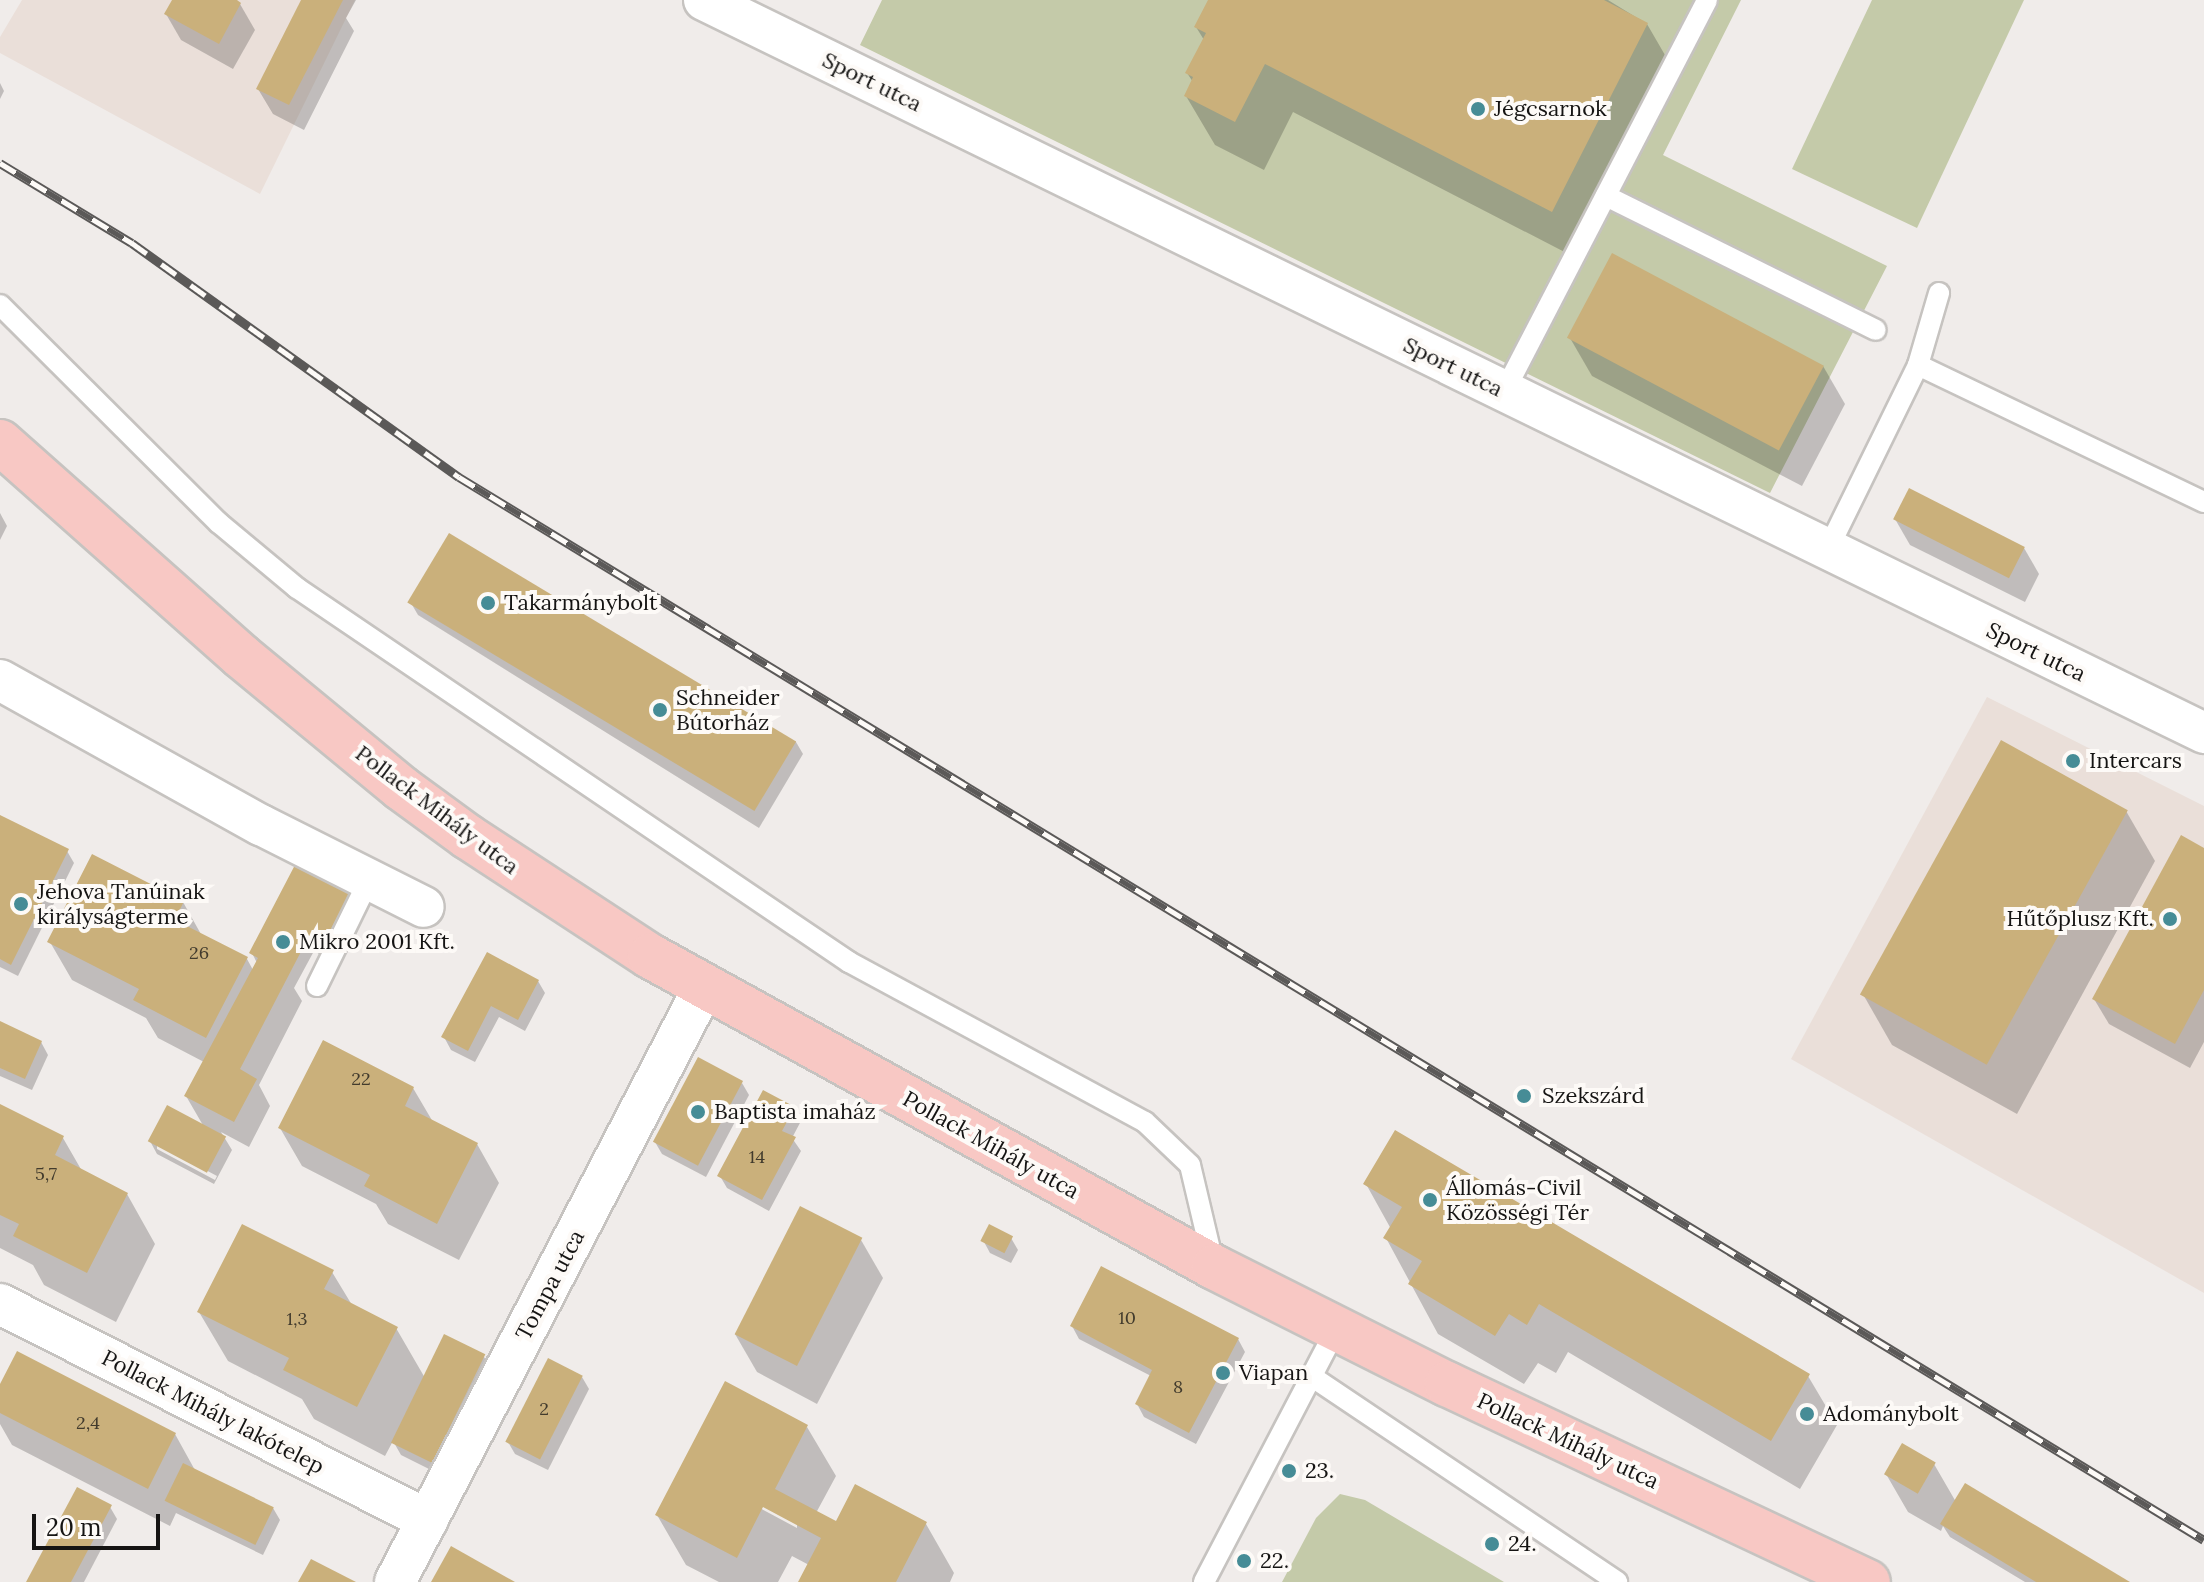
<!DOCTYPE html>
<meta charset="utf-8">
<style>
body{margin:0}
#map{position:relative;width:2204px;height:1582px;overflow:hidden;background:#f0ecea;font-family:Lora,serif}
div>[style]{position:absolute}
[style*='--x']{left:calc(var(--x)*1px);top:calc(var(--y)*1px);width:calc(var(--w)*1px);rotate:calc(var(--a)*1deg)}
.built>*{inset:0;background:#eadfd9}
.green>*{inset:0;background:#c4caa9}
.shadow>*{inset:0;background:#0003}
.building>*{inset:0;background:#cab07b;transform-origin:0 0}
.roads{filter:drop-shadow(2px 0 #c6c3c0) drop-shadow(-2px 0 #c6c3c0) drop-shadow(0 2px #c6c3c0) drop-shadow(0 -2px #c6c3c0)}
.lane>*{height:20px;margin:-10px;padding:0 10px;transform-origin:10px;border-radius:10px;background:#fff}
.street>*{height:40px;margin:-20px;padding:0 20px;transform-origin:20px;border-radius:20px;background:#fff}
.primary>*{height:44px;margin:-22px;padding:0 22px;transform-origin:22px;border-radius:22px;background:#f8c8c4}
.rail>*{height:9px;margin-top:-4.5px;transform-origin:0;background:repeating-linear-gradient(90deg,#fdfaf7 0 18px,#5b5958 0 36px);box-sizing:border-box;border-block:2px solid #5b5958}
.dots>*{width:22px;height:22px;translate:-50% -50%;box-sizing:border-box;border:4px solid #fdfaf7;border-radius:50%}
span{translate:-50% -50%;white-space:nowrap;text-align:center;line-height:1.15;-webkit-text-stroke:8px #fdfaf7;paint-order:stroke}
.number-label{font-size:18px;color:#423b2d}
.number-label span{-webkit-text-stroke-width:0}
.street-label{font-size:22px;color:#151413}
.poi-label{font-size:22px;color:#151413}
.left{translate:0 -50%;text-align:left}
.right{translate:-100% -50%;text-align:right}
.scale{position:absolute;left:32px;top:1514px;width:128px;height:36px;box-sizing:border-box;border:4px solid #151413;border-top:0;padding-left:10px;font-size:24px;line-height:28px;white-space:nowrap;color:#151413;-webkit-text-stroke:6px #fdfaf7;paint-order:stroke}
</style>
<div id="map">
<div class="built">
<i style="clip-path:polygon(22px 0,355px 0,260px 194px,0 53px,0 37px)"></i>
<i style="clip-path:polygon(1987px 697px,2204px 806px,2204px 1293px,1791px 1059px)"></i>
</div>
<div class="green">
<i style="clip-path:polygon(882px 0,1741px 0,1663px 155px,1887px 266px,1770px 493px,860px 45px)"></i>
<i style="clip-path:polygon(1872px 0,2024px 0,1917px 228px,1792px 169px)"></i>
<i style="clip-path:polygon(1340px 1494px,1365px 1500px,1504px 1582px,1282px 1582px,1316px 1518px)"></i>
</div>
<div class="shadow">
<i style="clip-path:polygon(174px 0,240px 4px,255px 30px,233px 69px,181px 40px,166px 14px)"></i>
<i style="clip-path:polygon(304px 0,356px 0,346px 18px,354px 31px,304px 130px,273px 114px,258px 89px)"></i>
<i style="clip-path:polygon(1210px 0,1608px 0,1647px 24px,1676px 74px,1580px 260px,1293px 112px,1264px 170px,1215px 145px,1186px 96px,1193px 82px,1187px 73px,1204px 40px,1196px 27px)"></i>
<i style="clip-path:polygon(0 83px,4px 91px,0 99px)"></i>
<i style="clip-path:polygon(1570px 338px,1823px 366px,1845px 404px,1802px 486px,1592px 376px)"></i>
<i style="clip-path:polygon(0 513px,7px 526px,0 540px)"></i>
<i style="clip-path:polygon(1895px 519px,2024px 548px,2039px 574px,2025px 602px,1910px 545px)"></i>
<i style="clip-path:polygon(411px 603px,796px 742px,803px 754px,759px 828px,418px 615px)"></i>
<i style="clip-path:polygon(2126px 811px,2155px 861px,2017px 1114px,1892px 1045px,1864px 996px)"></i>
<i style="clip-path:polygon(0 818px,67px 851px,74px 863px,18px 976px,0 967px)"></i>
<i style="clip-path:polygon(2204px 850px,2204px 1042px,2190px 1068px,2109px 1024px,2094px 999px)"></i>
<i style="clip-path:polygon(evenodd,349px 893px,356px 905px,328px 959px,314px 951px,294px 988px,302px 1001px,259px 1085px,270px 1106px,249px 1147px,221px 1132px,232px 1150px,214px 1184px,157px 1154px,150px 1141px,204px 1127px,186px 1096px,204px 1062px,158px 1038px,146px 1018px,72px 980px,50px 942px,183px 902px,202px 936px,247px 959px,253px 970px,257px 963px,252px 953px,349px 893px,157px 1144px,217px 1176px,215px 1180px,157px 1149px,157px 1144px)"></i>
<i style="clip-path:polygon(487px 954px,538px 981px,545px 993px,525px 1031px,499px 1017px,475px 1062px,451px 1050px,444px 1037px)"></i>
<i style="clip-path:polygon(0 1024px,41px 1042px,48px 1055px,32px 1090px,0 1076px)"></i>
<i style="clip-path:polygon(742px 1083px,749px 1095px,706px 1177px,662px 1154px,655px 1142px)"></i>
<i style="clip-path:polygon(413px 1088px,433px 1122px,477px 1144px,499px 1183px,459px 1260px,388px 1224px,376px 1204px,302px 1166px,280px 1128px)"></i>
<i style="clip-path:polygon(0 1106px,63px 1138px,82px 1171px,127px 1194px,155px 1244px,116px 1322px,44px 1285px,33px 1265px,0 1248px)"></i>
<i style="clip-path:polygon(794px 1108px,801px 1121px,792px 1138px,801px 1151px,769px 1211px,727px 1188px,720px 1176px)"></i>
<i style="clip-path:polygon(1366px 1184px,1808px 1376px,1837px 1425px,1800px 1489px,1568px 1352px,1556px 1373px,1538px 1363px,1524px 1384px,1438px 1334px,1386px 1238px,1391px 1229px)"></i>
<i style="clip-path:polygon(1011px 1238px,1018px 1250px,1011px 1263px,990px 1253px,983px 1240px)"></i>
<i style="clip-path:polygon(861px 1240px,883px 1278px,817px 1404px,757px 1372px,735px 1334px)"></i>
<i style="clip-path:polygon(332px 1272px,352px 1305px,396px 1328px,425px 1378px,483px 1355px,490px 1368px,439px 1474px,401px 1455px,393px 1441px,385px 1456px,314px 1419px,302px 1399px,228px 1361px,199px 1312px)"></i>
<i style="clip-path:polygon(1072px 1326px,1238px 1339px,1245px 1352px,1196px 1444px,1144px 1417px,1137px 1404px,1151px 1376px,1079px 1339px)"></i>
<i style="clip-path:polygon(582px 1377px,589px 1389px,548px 1470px,515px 1454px,508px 1442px)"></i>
<i style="clip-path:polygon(0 1388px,175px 1434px,196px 1472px,273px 1508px,280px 1520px,263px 1555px,176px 1513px,170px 1526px,12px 1445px,0 1424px)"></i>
<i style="clip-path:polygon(evenodd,807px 1427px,836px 1476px,816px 1513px,836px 1524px,926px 1524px,954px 1573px,950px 1582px,800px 1582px,809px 1565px,792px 1556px,778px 1582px,719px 1582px,686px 1565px,657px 1515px,807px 1427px,755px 1501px,797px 1523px,797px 1528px,754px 1505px,755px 1501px)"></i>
<i style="clip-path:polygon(1934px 1464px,1956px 1502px,2126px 1582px,2025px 1582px,1950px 1537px,1943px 1526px,1941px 1531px,1908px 1512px,1886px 1474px)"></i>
<i style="clip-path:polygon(110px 1507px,117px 1519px,84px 1582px,29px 1582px)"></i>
</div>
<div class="building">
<i style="clip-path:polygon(172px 0,237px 0,241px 3px,219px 44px,164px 14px)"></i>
<i style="clip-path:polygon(301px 0,343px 0,289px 105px,256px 89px)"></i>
<i style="clip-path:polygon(1208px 0,1604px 0,1648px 23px,1552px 212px,1265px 64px,1235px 122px,1184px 96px,1193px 77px,1185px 73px,1206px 33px,1194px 27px)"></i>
<i style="left:1612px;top:253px;width:240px;height:96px;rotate:28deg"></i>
<i style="left:1909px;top:488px;width:130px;height:35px;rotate:27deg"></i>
<i style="left:449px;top:533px;width:405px;height:81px;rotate:31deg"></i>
<i style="left:2001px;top:740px;width:145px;height:291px;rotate:29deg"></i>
<i style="clip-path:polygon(0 815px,69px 849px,11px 965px,0 959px)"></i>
<i style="clip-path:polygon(2181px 835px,2204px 848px,2204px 990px,2175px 1044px,2092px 999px)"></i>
<i style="clip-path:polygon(92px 854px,184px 901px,175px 920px,248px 957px,206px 1038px,133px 1000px,139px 989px,47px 942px)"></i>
<i style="clip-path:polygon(296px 863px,351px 891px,321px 948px,307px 940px,240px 1069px,257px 1079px,234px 1122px,184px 1096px,258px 958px,249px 953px)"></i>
<i style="clip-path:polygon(487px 952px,539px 980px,518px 1020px,491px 1006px,468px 1051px,441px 1037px)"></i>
<i style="clip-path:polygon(0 1021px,42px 1041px,25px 1079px,0 1068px)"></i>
<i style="clip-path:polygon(323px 1040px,414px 1087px,405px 1106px,478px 1143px,437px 1224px,364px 1186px,370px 1175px,278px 1128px)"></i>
<i style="left:698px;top:1057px;width:51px;height:96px;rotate:28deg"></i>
<i style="clip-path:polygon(763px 1090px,795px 1107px,782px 1131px,796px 1137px,762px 1200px,717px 1176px)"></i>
<i style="clip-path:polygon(0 1104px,64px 1136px,55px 1155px,128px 1193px,87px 1273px,13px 1236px,19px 1224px,0 1215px)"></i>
<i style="left:167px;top:1105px;width:67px;height:41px;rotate:28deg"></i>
<i style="clip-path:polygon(1395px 1130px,1810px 1374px,1771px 1441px,1539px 1304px,1527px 1325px,1509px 1314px,1495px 1336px,1408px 1284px,1422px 1261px,1383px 1238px,1402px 1207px,1363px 1184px)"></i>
<i style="left:800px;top:1206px;width:70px;height:144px;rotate:27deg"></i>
<i style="clip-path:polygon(242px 1224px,334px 1270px,324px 1289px,398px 1327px,357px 1407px,283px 1370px,289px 1358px,197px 1312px)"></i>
<i style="left:989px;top:1224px;width:27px;height:19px;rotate:27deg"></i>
<i style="clip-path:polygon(1101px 1266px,1239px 1338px,1189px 1433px,1135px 1404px,1152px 1370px,1070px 1326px)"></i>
<i style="left:444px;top:1334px;width:46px;height:121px;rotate:26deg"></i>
<i style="clip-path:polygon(17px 1351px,176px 1433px,148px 1489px,0 1413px,0 1384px)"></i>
<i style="left:548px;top:1358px;width:39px;height:94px;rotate:27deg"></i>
<i style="clip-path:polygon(725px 1381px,808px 1425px,775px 1489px,836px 1521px,855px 1484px,927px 1522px,896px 1582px,798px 1582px,821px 1538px,763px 1507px,737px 1558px,655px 1515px)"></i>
<i style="left:1902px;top:1443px;width:39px;height:36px;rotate:30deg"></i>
<i style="left:183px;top:1463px;width:101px;height:42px;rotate:26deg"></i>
<i style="clip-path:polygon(1965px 1483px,2130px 1582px,2036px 1582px,1940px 1524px)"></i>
<i style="clip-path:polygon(77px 1487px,112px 1505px,71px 1582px,26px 1582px)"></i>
<i style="clip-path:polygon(451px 1546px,515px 1582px,431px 1582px)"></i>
<i style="clip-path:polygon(311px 1559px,356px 1582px,298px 1582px)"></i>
</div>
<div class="roads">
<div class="lane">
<i style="--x:1606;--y:196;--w:301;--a:26.4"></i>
<i style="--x:0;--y:305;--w:309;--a:44.9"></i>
<i style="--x:219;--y:523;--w:102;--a:39.8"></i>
<i style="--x:297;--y:588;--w:667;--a:34.12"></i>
<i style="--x:849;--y:962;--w:336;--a:28.4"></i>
<i style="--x:1145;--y:1122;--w:62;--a:43.7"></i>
<i style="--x:1190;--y:1165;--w:100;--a:76.7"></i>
<i style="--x:1918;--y:365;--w:317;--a:25.6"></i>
<i style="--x:1504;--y:392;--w:441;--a:-62.6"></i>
<i style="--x:1827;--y:551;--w:207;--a:-63.9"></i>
<i style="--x:1918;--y:365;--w:75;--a:-73.7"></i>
<i style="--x:317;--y:986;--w:118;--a:-63.9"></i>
<i style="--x:1311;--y:1376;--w:369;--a:33.9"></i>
<i style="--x:1204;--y:1582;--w:287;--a:-62.4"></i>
</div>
<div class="street">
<i style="--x:704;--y:0;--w:1670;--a:26.04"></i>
<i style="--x:0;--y:680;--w:299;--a:29.1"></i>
<i style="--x:261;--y:825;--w:182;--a:26.7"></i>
<i style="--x:0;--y:1304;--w:479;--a:26.8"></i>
<i style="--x:395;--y:1582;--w:670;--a:-62.56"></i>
</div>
<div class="primary">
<i style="--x:0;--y:442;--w:322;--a:41.6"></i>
<i style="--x:241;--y:656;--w:207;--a:39.5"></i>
<i style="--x:401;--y:788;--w:83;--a:36.2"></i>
<i style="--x:468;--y:837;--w:217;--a:33.2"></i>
<i style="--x:650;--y:956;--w:644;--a:28.87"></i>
<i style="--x:1214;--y:1267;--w:261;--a:26.7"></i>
<i style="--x:1447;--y:1384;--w:465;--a:25.2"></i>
</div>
</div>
<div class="rail">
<i style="--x:0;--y:163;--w:154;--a:31.2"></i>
<i style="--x:132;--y:243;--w:402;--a:35.6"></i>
<i style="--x:459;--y:477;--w:2043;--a:31.35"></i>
</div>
<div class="dots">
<i style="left:1478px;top:109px;background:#468c96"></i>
<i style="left:488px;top:603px;background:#468c96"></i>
<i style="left:660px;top:710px;background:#468c96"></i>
<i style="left:2073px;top:761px;background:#468c96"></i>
<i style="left:21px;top:904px;background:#468c96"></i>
<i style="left:2170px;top:919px;background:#468c96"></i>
<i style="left:283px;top:942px;background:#468c96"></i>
<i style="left:1524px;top:1096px;background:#468c96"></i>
<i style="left:698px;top:1112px;background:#468c96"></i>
<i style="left:1430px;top:1200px;background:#468c96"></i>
<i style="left:1223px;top:1373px;background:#468c96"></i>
<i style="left:1807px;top:1414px;background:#468c96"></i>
<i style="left:1289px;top:1471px;background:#468c96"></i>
<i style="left:1492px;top:1544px;background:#468c96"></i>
<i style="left:1244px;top:1561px;background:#468c96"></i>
</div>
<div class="number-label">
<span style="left:199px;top:953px">26</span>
<span style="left:361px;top:1079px">22</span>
<span style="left:757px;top:1157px">14</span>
<span style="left:46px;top:1174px">5,7</span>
<span style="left:1127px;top:1318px">10</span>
<span style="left:297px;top:1319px">1,3</span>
<span style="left:1178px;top:1387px">8</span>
<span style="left:544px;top:1409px">2</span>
<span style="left:88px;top:1423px">2,4</span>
</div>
<div class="street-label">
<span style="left:872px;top:82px;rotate:26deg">Sport utca</span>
<span style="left:1453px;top:367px;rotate:26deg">Sport utca</span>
<span style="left:2036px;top:652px;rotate:26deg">Sport utca</span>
<span style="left:437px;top:810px;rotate:37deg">Pollack Mihály utca</span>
<span style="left:991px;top:1145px;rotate:29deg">Pollack Mihály utca</span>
<span style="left:550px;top:1285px;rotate:-62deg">Tompa utca</span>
<span style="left:213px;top:1412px;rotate:27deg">Pollack Mihály lakótelep</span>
<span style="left:1568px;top:1441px;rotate:25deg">Pollack Mihály utca</span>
</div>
<div class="poi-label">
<span class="left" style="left:1494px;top:109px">Jégcsarnok</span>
<span class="left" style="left:504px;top:603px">Takarmánybolt</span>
<span class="left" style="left:676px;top:710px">Schneider<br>Bútorház</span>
<span class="left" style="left:2089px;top:761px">Intercars</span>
<span class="left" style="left:37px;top:904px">Jehova Tanúinak<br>királyságterme</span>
<span class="right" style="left:2154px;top:919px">Hűtőplusz Kft.</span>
<span class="left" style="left:299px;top:942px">Mikro 2001 Kft.</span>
<span class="left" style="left:1542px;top:1096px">Szekszárd</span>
<span class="left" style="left:714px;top:1112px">Baptista imaház</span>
<span class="left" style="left:1446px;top:1200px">Állomás-Civil<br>Közösségi Tér</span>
<span class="left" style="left:1239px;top:1373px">Viapan</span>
<span class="left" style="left:1823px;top:1414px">Adománybolt</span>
<span class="left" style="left:1305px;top:1471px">23.</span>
<span class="left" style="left:1508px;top:1544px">24.</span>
<span class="left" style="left:1260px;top:1561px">22.</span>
</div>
<div class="scale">20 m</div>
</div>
